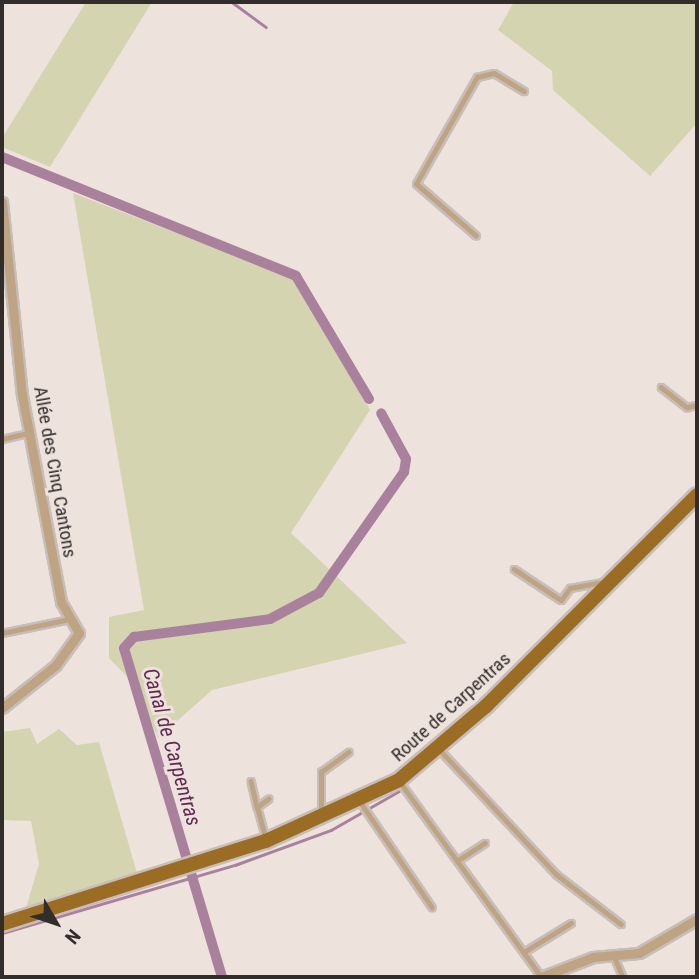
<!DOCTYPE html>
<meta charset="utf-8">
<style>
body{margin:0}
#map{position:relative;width:699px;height:979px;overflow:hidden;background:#eee2dd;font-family:"Roboto Condensed",sans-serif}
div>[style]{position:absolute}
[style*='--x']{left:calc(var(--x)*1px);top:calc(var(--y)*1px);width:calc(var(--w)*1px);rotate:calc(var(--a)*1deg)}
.green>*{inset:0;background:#d5d4b0}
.stream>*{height:2.5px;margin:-1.25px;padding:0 1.25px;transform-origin:1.25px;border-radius:1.25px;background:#aa819d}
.canal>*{height:10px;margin:-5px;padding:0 5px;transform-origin:5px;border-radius:5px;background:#aa819d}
.roads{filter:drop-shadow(2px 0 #c8beb9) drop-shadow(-2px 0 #c8beb9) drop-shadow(0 2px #c8beb9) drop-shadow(0 -2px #c8beb9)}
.lane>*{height:4.5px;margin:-2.25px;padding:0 2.25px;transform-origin:2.25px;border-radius:2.25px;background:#bea482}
.street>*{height:9px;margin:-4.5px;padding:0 4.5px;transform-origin:4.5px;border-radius:4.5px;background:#bea482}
.primary>*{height:14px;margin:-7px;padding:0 7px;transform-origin:7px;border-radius:7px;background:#9b6c24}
span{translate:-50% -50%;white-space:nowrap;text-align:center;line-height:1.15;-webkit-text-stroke:6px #eee2dd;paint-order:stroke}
.street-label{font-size:19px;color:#322d2b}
.water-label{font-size:21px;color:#602b51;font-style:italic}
.frame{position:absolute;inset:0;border:4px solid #322d2b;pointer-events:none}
.north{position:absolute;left:21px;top:888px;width:70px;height:70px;-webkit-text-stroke:5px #eee2dd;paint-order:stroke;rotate:129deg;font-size:19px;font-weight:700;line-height:28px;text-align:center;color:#322d2b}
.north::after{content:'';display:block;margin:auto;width:24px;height:32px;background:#322d2b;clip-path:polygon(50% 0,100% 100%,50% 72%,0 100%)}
</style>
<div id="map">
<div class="green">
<i style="clip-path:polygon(86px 2px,152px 2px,50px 167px,2px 147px,2px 138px)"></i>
<i style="clip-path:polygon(514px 2px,697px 2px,697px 123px,650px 176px,553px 90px,552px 71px,498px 30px)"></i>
<i style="clip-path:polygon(73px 193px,292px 278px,302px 289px,370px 410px,291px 533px,407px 643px,212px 690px,158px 738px,135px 685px,109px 658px,109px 617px,144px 610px)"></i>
<i style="clip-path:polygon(30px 728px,37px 744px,59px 729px,77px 745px,99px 742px,137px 873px,26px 908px,39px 864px,31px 821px,2px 820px,2px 732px)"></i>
</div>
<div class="stream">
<i style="--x:232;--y:2;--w:42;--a:36.3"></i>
<i style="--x:2;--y:933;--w:243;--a:-16.3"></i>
<i style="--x:235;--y:865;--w:102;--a:-20"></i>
<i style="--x:331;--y:830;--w:78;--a:-29.8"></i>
</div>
<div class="canal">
<i style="--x:2;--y:157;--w:317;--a:22"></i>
<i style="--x:296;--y:276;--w:143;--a:59.3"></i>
<i style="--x:222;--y:977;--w:343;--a:-106.6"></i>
<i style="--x:124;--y:648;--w:15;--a:-48"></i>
<i style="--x:134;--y:637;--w:137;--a:-7.5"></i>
<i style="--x:270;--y:619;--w:55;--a:-28"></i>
<i style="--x:319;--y:593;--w:148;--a:-54.9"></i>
<i style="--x:404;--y:472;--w:13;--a:-81"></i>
<i style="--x:406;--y:459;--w:52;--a:-118.5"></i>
</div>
<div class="roads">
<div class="lane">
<i style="--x:476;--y:236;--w:79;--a:-139.1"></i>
<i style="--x:416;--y:184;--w:123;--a:-60.3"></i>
<i style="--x:477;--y:77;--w:17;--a:-13"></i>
<i style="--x:494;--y:73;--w:35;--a:31"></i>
<i style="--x:661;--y:387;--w:33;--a:38"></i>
<i style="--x:687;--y:407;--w:10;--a:-11"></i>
<i style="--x:2;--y:439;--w:28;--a:-13"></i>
<i style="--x:514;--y:569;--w:56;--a:33.4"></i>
<i style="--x:561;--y:600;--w:15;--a:-53"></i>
<i style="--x:570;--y:588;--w:35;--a:-10"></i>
<i style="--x:2;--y:633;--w:69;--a:-11.6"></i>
<i style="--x:440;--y:750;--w:170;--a:46.9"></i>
<i style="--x:556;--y:874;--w:82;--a:37.6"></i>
<i style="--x:251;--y:781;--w:27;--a:77"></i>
<i style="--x:400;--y:782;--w:240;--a:54"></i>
<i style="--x:361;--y:803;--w:126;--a:55.7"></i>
<i style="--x:321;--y:812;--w:40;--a:-90"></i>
<i style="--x:321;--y:772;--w:34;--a:-36"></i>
<i style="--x:265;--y:837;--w:31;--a:-105"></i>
<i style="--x:257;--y:807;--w:14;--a:-36"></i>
<i style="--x:457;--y:861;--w:33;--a:-33"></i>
<i style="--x:524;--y:952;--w:55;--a:-31.7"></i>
<i style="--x:614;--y:956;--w:23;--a:67"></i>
</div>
<div class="street">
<i style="--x:2;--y:202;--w:194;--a:84.1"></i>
<i style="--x:22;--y:395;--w:211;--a:79.3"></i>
<i style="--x:61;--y:602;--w:36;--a:60"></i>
<i style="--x:79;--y:633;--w:39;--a:126"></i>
<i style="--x:56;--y:665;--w:69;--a:141.5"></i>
<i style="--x:541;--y:977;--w:56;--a:-21"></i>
<i style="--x:593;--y:957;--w:46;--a:-5"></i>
<i style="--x:639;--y:953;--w:67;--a:-30.4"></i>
</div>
<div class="primary">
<i style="--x:2;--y:924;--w:277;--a:-17.5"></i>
<i style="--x:266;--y:841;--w:146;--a:-24.6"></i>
<i style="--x:399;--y:780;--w:114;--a:-40.4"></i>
<i style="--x:486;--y:706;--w:298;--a:-45"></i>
</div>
</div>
<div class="street-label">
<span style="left:55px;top:472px;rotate:80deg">Allée des Cinq Cantons</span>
<span style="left:451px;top:707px;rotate:-42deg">Route de Carpentras</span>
</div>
<div class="water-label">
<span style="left:172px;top:747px;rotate:74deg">Canal de Carpentras</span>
</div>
<div class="frame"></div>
<div class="north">N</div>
</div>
